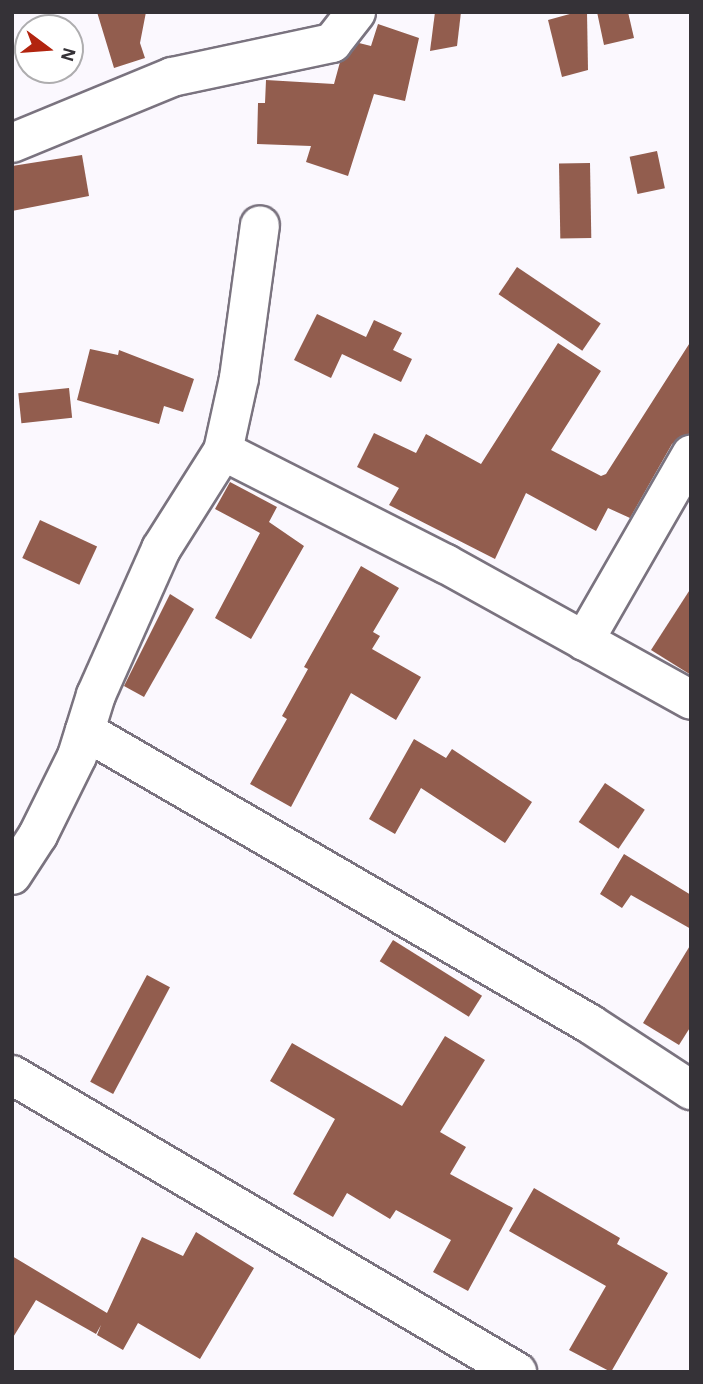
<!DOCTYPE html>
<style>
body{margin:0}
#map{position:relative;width:703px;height:1384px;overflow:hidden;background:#fbf8fe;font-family:"Alegreya Sans",sans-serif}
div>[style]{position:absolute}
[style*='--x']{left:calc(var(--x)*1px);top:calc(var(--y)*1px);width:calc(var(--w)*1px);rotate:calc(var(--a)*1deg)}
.building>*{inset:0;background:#925d4e;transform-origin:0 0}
.roads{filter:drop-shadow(2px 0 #7a737f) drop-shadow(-2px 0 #7a737f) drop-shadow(0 2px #7a737f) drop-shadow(0 -2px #7a737f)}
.minor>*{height:38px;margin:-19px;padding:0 19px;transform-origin:19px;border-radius:19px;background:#fff}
span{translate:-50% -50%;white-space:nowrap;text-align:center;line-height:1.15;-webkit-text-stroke:7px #fff;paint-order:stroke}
.frame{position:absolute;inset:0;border:14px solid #353237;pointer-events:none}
.north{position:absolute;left:14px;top:14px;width:70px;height:70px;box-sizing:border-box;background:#fff;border:2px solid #aeadaf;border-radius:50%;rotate:106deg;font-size:19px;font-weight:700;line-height:28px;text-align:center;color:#353237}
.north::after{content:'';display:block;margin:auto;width:24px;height:32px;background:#b2240f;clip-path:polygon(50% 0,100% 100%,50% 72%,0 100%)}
</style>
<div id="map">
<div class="building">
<i style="clip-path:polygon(97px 12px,146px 12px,140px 43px,145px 58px,114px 68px)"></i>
<i style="clip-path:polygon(435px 12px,461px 12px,457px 46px,430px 51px)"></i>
<i style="clip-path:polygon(577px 12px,587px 12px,588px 70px,562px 77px,548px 20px)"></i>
<i style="clip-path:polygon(597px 12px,628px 12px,634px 38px,604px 45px)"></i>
<i style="clip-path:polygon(378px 24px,419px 38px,405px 101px,374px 94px,348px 176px,306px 162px,311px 146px,257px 144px,258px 103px,265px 103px,266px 80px,334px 84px,340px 62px,359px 43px,371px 46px)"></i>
<i style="left:657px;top:151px;width:38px;height:28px;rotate:78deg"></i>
<i style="clip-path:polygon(82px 155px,89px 196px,12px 211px,12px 166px)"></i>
<i style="left:590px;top:163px;width:75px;height:31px;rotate:89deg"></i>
<i style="left:517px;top:267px;width:101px;height:33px;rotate:34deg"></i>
<i style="clip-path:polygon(317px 314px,366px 337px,374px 320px,402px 333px,393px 350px,412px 359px,401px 382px,342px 354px,331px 378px,294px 360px)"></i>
<i style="clip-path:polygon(691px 341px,691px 433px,672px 444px,630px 518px,608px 508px,596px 531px,526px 493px,495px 559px,389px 505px,399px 488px,357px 467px,374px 433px,416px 453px,426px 434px,481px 464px,558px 343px,601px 371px,551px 450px,601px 476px,606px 474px)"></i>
<i style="clip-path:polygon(90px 349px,118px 355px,119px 350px,194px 379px,183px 412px,164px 406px,159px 424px,77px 400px)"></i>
<i style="left:69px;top:388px;width:30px;height:51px;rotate:84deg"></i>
<i style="clip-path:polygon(230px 482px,277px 507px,269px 522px,304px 546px,251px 639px,215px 618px,260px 533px,215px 509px)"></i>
<i style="left:40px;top:520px;width:63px;height:42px;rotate:25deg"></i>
<i style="clip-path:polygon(361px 566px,399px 588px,373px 632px,380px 636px,372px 649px,421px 677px,396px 720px,351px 693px,291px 807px,250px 784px,287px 719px,282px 716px,308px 669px,304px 667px)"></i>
<i style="clip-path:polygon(691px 588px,691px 675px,651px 650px)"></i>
<i style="clip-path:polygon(170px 594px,194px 609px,144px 697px,124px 686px)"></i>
<i style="clip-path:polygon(414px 739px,446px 758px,452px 749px,532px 802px,505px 843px,421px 788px,395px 834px,369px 819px)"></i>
<i style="left:605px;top:783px;width:48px;height:47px;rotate:34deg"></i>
<i style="clip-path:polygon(624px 854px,691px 895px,691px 929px,631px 895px,622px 908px,600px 894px)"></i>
<i style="left:393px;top:940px;width:105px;height:25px;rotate:32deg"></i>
<i style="clip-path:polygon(691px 944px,691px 1026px,679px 1045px,643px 1023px)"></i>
<i style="left:147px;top:975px;width:26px;height:121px;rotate:28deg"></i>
<i style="clip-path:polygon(445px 1036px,485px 1060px,440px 1132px,466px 1147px,450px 1174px,513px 1208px,468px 1291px,433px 1272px,451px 1240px,396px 1210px,390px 1219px,347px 1193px,333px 1217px,293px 1194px,335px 1119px,270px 1081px,292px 1043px,402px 1106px)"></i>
<i style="clip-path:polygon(534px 1188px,620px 1238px,617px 1244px,668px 1273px,611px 1372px,569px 1350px,606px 1286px,509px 1231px)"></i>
<i style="clip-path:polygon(196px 1232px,254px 1268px,200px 1359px,138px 1323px,123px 1350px,97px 1335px,101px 1325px,96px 1334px,36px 1300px,12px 1339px,12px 1256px,107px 1313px,142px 1237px,183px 1256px)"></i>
</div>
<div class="roads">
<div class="minor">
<i style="--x:12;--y:143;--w:173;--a:-22.4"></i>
<i style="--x:172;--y:77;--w:164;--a:-12"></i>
<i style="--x:332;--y:43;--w:39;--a:-52"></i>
<i style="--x:223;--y:451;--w:250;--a:26.9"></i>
<i style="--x:446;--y:564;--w:280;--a:29"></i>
<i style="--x:584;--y:641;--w:215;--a:-60.1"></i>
<i style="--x:85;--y:731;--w:584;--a:30.12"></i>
<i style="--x:590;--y:1024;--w:121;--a:33.2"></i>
<i style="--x:12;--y:875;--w:48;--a:-57"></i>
<i style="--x:38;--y:835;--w:88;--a:-63.7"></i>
<i style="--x:77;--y:756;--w:64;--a:-72.7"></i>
<i style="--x:96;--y:695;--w:160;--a:-66"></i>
<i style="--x:161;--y:549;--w:116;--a:-57.7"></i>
<i style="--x:223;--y:451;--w:75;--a:-77.6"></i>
<i style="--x:239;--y:378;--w:154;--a:-82.2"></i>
<i style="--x:12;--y:1075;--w:586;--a:30.46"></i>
</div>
</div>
<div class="frame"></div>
<div class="north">N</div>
</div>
